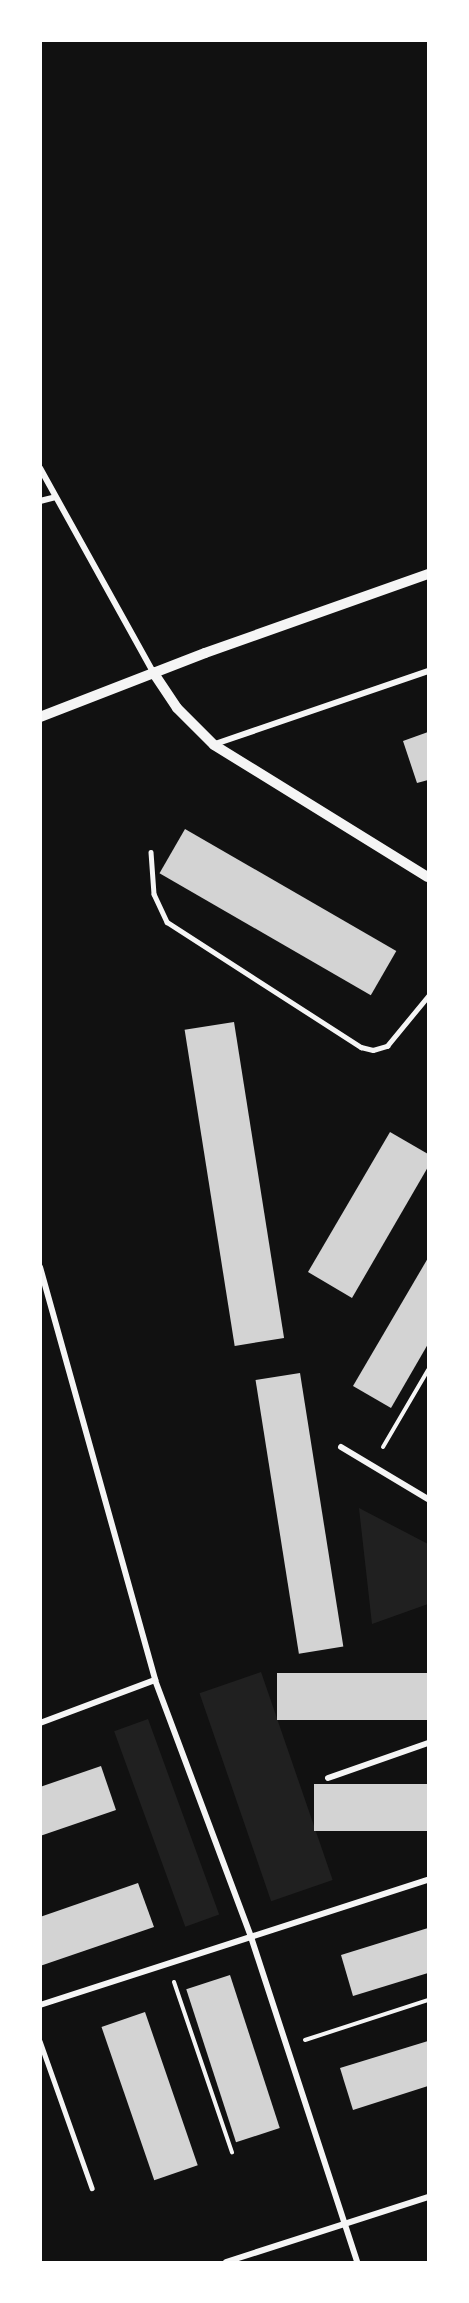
<!DOCTYPE html>
<style>
body{margin:0}
#map{position:relative;width:469px;height:2303px;overflow:hidden;background:#111;font-family:"Public Sans",sans-serif}
div>[style]{position:absolute}
[style*='--x']{left:calc(var(--x)*1px);top:calc(var(--y)*1px);width:calc(var(--w)*1px);rotate:calc(var(--a)*1deg)}
.green>*{inset:0;background:#202020;transform-origin:0 0}
.building>*{inset:0;background:#d3d3d3;transform-origin:0 0}
.path>*{height:4px;margin:-2px;padding:0 2px;transform-origin:2px;border-radius:2px;background:#f5f5f5}
.service>*{height:4.5px;margin:-2.25px;padding:0 2.25px;transform-origin:2.25px;border-radius:2.25px;background:#f5f5f5}
.minor>*{height:6px;margin:-3px;padding:0 3px;transform-origin:3px;border-radius:3px;background:#f5f5f5}
.tertiary>*{height:10px;margin:-5px;padding:0 5px;transform-origin:5px;border-radius:5px;background:#f5f5f5}
span{translate:-50% -50%;white-space:nowrap;text-align:center;line-height:1.15;-webkit-text-stroke:4.5px #fff;paint-order:stroke}
.frame{position:absolute;inset:0;border:42px solid #fff;pointer-events:none}
</style>
<div id="map">
<div class="green">
<i style="clip-path:polygon(359px 1508px,428px 1544px,428px 1604px,372px 1624px)"></i>
<i style="left:261px;top:1672px;width:220px;height:65px;rotate:71deg"></i>
<i style="left:148px;top:1719px;width:208px;height:36px;rotate:70deg"></i>
</div>
<div class="building">
<i style="clip-path:polygon(428px 732px,428px 780px,417px 783px,403px 741px)"></i>
<i style="left:185px;top:829px;width:244px;height:51px;rotate:30deg"></i>
<i style="left:234px;top:1022px;width:320px;height:50px;rotate:81deg"></i>
<i style="clip-path:polygon(390px 1132px,428px 1154px,428px 1167px,352px 1298px,308px 1272px)"></i>
<i style="clip-path:polygon(428px 1258px,428px 1344px,391px 1408px,353px 1386px)"></i>
<i style="left:300px;top:1373px;width:277px;height:45px;rotate:81deg"></i>
<i style="left:428px;top:1673px;width:47px;height:151px;rotate:90deg"></i>
<i style="clip-path:polygon(101px 1766px,116px 1810px,40px 1836px,40px 1787px)"></i>
<i style="left:428px;top:1784px;width:47px;height:114px;rotate:90deg"></i>
<i style="clip-path:polygon(138px 1883px,154px 1927px,40px 1966px,40px 1917px)"></i>
<i style="clip-path:polygon(428px 1928px,428px 1973px,353px 1996px,341px 1955px)"></i>
<i style="left:230px;top:1975px;width:161px;height:46px;rotate:72deg"></i>
<i style="left:145px;top:2012px;width:162px;height:46px;rotate:71deg"></i>
<i style="clip-path:polygon(428px 2041px,428px 2086px,353px 2110px,340px 2068px)"></i>
</div>
<div class="path">
<i style="--x:383;--y:1447;--w:89;--a:-59.7"></i>
<i style="--x:174;--y:1982;--w:180;--a:71.2"></i>
<i style="--x:305;--y:2040;--w:129;--a:-18"></i>
</div>
<div class="service">
<i style="--x:151;--y:852;--w:42;--a:85.9"></i>
<i style="--x:154;--y:894;--w:31;--a:65"></i>
<i style="--x:167;--y:922;--w:231;--a:32.8"></i>
<i style="--x:361;--y:1047;--w:12;--a:14"></i>
<i style="--x:373;--y:1050;--w:15;--a:-16"></i>
<i style="--x:387;--y:1046;--w:65;--a:-50.6"></i>
<i style="--x:40;--y:2041;--w:156;--a:70.5"></i>
</div>
<div class="minor">
<i style="--x:40;--y:468;--w:233;--a:61"></i>
<i style="--x:40;--y:501;--w:16;--a:-14"></i>
<i style="--x:215;--y:744;--w:225;--a:-18.9"></i>
<i style="--x:40;--y:1267;--w:429;--a:74.4"></i>
<i style="--x:155;--y:1680;--w:274;--a:69.5"></i>
<i style="--x:251;--y:1937;--w:342;--a:71.9"></i>
<i style="--x:341;--y:1447;--w:101;--a:30.9"></i>
<i style="--x:40;--y:1723;--w:123;--a:-20.5"></i>
<i style="--x:328;--y:1778;--w:106;--a:-19.3"></i>
<i style="--x:40;--y:2005;--w:408;--a:-17.9"></i>
<i style="--x:226;--y:2262;--w:212;--a:-17.8"></i>
</div>
<div class="tertiary">
<i style="--x:153;--y:672;--w:43;--a:56.3"></i>
<i style="--x:177;--y:708;--w:52;--a:45"></i>
<i style="--x:214;--y:745;--w:251;--a:31.7"></i>
<i style="--x:40;--y:717;--w:177;--a:-21.2"></i>
<i style="--x:205;--y:653;--w:237;--a:-19.5"></i>
</div>
<div class="frame"></div>
</div>
